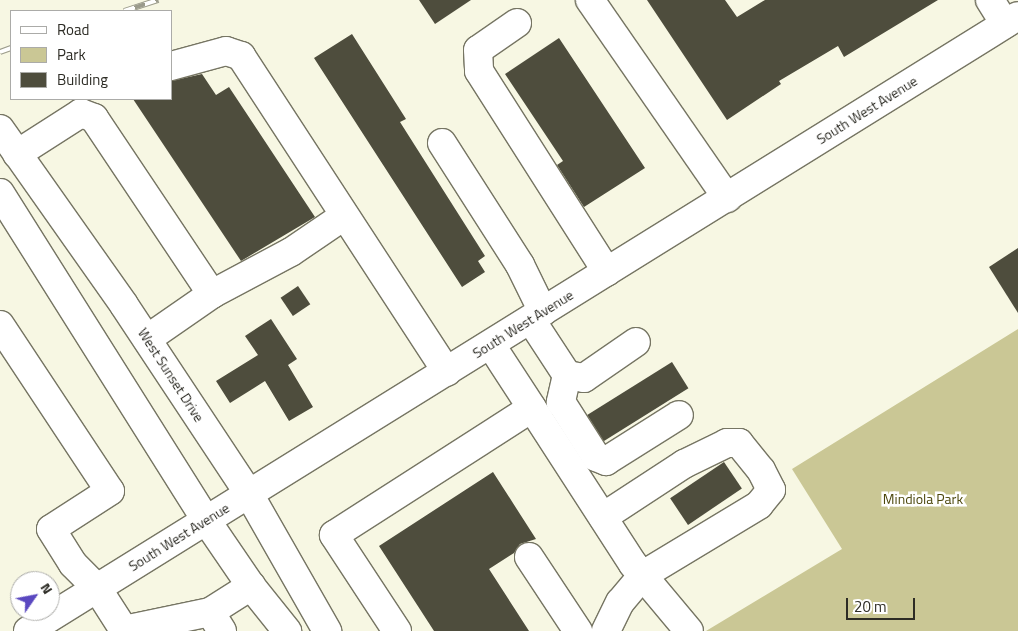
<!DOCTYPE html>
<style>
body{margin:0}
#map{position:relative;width:1018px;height:631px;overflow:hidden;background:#f7f7e3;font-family:"Titillium Web",sans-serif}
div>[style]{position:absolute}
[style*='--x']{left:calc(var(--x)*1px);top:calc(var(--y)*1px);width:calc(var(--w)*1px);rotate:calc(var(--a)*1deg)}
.green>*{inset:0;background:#cac795}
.building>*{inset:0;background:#4e4d3d;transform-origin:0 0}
.roads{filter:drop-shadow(1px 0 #767563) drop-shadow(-1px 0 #767563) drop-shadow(0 1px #767563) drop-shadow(0 -1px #767563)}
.minor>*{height:28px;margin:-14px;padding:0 14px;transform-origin:14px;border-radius:14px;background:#fff}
.major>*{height:28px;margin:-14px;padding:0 14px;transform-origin:14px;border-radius:14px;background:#fff}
.rail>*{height:5.5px;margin-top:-2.75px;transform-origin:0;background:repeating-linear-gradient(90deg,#fff 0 11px,#9b9b8c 0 22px);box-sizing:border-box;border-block:1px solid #9b9b8c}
span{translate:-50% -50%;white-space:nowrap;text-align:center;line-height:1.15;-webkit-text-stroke:5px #fff;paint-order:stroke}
.street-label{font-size:14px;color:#2d2c25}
.park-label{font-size:14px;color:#4c470c}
.legend{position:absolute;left:10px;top:10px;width:162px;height:90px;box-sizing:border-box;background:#fff;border:1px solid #ababa8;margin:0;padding:6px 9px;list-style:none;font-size:15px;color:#2d2c25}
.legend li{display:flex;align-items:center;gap:10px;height:25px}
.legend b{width:25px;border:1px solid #ababa8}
.north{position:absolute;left:10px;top:571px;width:50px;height:50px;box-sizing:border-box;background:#fff;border:1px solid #ababa8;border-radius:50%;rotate:57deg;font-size:14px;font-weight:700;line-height:20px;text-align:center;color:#2d2c25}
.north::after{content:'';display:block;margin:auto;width:18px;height:22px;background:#5a48c0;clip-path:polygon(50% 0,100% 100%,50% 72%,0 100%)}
.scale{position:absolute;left:846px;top:598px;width:69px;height:22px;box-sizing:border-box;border:2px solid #2d2c25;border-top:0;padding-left:6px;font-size:15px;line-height:18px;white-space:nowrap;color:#2d2c25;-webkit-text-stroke:4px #fff;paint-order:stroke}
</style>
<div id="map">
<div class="green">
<i style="clip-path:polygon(1018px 329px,1018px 631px,706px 631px,842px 549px,792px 469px)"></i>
</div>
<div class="building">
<i style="clip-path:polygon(419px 0,471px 0,435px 24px)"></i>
<i style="clip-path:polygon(647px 0,725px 0,737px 17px,765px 0,938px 0,844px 57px,838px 46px,779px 81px,781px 84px,727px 120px)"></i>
<i style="clip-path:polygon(352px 34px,406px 119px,400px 122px,485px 256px,478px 261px,485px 272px,462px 287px,314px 58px)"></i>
<i style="clip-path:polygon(559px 38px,645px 168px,584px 207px,557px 165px,563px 161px,505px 74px)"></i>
<i style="clip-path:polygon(202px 74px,216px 95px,229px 87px,315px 217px,241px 261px,133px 99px,171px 99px,171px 81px)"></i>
<i style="clip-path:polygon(1018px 248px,1018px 313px,989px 267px)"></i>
<i style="left:298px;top:286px;width:22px;height:21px;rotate:56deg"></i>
<i style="clip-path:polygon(271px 319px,297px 359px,288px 365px,313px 407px,289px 421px,265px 381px,230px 403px,216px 381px,258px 355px,245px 336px)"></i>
<i style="left:672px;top:362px;width:31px;height:100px;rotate:58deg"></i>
<i style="left:724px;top:462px;width:32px;height:65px;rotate:56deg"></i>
<i style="clip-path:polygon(493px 472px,536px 539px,520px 544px,514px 553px,489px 569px,529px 631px,434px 631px,379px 546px)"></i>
</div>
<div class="roads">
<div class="minor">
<i style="--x:590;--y:0;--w:241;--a:55.3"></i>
<i style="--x:990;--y:0;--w:28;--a:58"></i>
<i style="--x:517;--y:23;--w:47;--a:145.3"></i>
<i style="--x:478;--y:50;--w:21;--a:87"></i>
<i style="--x:479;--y:71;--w:238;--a:57.5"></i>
<i style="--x:171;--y:66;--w:57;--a:-15.3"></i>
<i style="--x:226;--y:51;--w:16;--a:18"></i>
<i style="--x:241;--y:56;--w:377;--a:56.9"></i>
<i style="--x:442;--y:143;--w:145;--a:57.4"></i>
<i style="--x:520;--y:265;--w:52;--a:63.9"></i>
<i style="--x:17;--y:154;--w:76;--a:-32.6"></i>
<i style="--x:81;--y:113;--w:14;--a:21"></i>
<i style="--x:94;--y:118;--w:212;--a:56.2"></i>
<i style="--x:212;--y:294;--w:79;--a:145.3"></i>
<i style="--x:212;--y:294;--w:89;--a:-28"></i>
<i style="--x:291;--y:252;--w:64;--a:-34.2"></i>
<i style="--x:531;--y:320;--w:66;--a:56.8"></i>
<i style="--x:567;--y:375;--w:17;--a:10"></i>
<i style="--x:584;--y:378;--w:63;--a:-34.7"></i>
<i style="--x:0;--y:325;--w:199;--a:56.5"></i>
<i style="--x:110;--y:491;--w:70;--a:147.2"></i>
<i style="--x:51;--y:529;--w:41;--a:57.8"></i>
<i style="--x:73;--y:564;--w:34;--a:45"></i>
<i style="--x:97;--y:588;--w:50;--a:57.3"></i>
<i style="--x:124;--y:630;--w:88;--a:-11.8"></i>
<i style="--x:567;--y:375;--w:28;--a:103"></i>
<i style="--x:561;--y:402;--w:65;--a:57.5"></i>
<i style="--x:596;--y:457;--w:11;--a:22"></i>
<i style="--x:606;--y:461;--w:86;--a:-32.2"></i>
<i style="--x:532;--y:408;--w:186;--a:57.1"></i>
<i style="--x:633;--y:564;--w:87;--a:50.1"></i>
<i style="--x:603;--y:517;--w:97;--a:-33.2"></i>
<i style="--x:684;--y:464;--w:48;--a:-26"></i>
<i style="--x:727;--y:443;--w:12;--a:0"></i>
<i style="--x:739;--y:443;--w:35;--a:51"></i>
<i style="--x:761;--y:470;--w:22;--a:63"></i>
<i style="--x:771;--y:490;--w:19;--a:129"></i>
<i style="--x:759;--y:505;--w:135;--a:148.9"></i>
<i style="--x:643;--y:575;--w:35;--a:130"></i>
<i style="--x:620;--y:602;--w:32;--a:116"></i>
<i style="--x:529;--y:557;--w:89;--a:56.5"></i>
<i style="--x:28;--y:631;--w:1165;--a:-31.85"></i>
<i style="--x:222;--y:631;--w:22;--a:-122"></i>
<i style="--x:210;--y:612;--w:49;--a:-32.4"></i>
<i style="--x:397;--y:631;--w:115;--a:-123.3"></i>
<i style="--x:334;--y:535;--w:235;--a:-32.7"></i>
<i style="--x:532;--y:408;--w:75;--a:-123.1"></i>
</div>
<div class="major">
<i style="--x:0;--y:129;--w:215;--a:54.8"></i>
<i style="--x:124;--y:305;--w:227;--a:56.5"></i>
<i style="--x:249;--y:494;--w:158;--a:60.3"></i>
<i style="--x:0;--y:193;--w:386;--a:57.8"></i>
<i style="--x:206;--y:520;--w:80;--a:55.7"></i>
<i style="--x:251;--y:586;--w:58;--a:51.3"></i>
</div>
</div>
<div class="rail">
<i style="--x:124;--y:11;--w:36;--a:-18"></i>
<i style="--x:0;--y:52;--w:12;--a:-20"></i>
</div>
<div class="street-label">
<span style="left:867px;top:110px;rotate:-32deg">South West Avenue</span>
<span style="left:523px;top:324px;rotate:-32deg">South West Avenue</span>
<span style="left:171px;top:375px;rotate:57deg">West Sunset Drive</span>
<span style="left:179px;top:537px;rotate:-32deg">South West Avenue</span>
</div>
<div class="park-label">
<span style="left:923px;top:499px">Mindiola Park</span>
</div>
<ul class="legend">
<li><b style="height:6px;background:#fff"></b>Road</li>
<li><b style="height:14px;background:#cac795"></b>Park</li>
<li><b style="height:14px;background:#4e4d3d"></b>Building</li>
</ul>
<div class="north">N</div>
<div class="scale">20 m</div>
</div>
